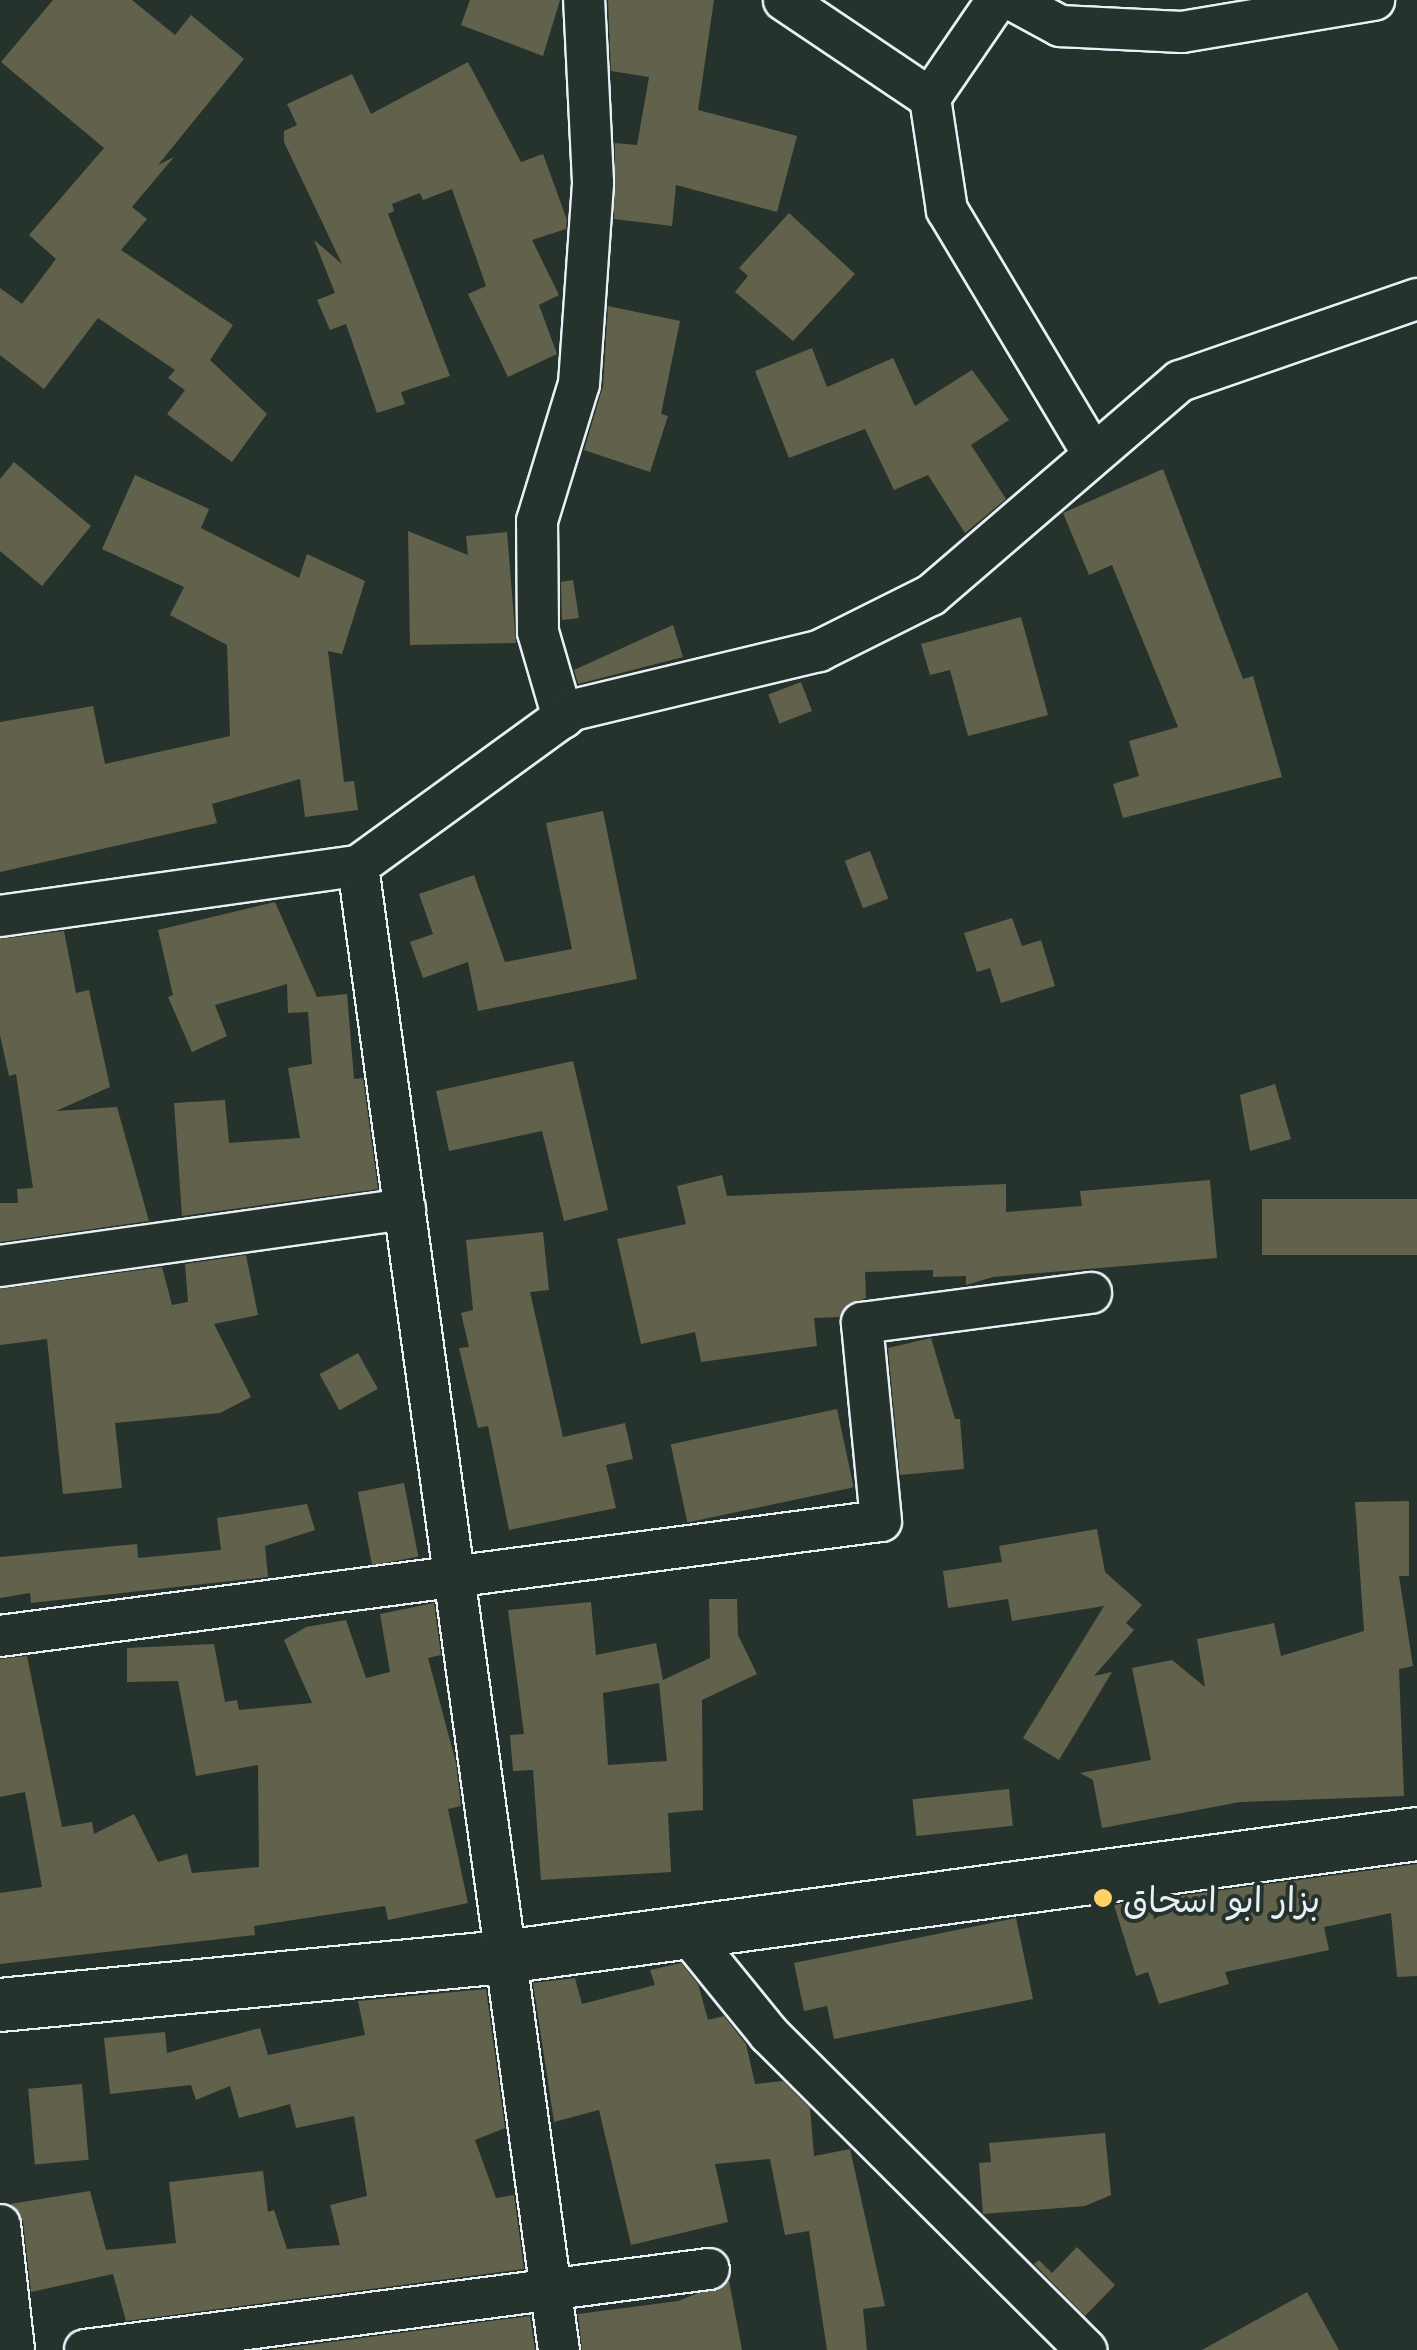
<!DOCTYPE html>
<meta charset="utf-8">
<style>
body{margin:0}
#map{position:relative;width:1417px;height:2350px;overflow:hidden;background:#26332d;font-family:Mali,"Playpen Sans Arabic",sans-serif}
div>[style]{position:absolute}
[style*='--x']{left:calc(var(--x)*1px);top:calc(var(--y)*1px);width:calc(var(--w)*1px);rotate:calc(var(--a)*1deg)}
.building>*{inset:0;background:#62614c;transform-origin:0 0}
.roads{filter:drop-shadow(2px 0 #e8f1f8) drop-shadow(-2px 0 #e8f1f8) drop-shadow(0 2px #e8f1f8) drop-shadow(0 -2px #e8f1f8)}
.minor>*{height:40px;margin:-20px;padding:0 20px;transform-origin:20px;border-radius:20px;background:#26332d}
.tertiary>*{height:52px;margin:-26px;padding:0 26px;transform-origin:26px;border-radius:26px;background:#26332d}
.dots>*{width:28px;height:28px;translate:-50% -50%;box-sizing:border-box;border:5px solid #26332d;border-radius:50%}
span{translate:-50% -50%;white-space:nowrap;text-align:center;line-height:1.15;-webkit-text-stroke:8px #26332d;paint-order:stroke}
.poi-label{font-size:35px;color:#e8f1f8}
.left{translate:0 -50%;text-align:left}
</style>
<div id="map">
<div class="building">
<i style="clip-path:polygon(53px 0,132px 0,175px 35px,191px 15px,244px 59px,158px 165px,174px 157px,132px 207px,147px 219px,121px 250px,233px 325px,210px 360px,267px 414px,232px 462px,167px 414px,185px 390px,168px 378px,175px 370px,98px 318px,44px 389px,0 355px,0 288px,22px 304px,56px 259px,29px 235px,104px 148px,1px 62px)"></i>
<i style="clip-path:polygon(470px 0,560px 0,543px 56px,461px 25px)"></i>
<i style="clip-path:polygon(608px 0,714px 0,698px 110px,797px 136px,777px 212px,676px 185px,672px 226px,614px 219px,615px 143px,637px 145px,649px 77px,611px 71px)"></i>
<i style="clip-path:polygon(468px 62px,521px 162px,543px 154px,567px 220px,566px 229px,532px 240px,559px 295px,539px 305px,557px 354px,508px 377px,468px 294px,486px 286px,452px 189px,423px 200px,420px 193px,392px 204px,394px 211px,388px 214px,450px 376px,401px 392px,405px 404px,377px 413px,346px 324px,330px 330px,317px 300px,335px 293px,314px 240px,342px 264px,284px 142px,284px 131px,297px 125px,287px 104px,352px 74px,371px 114px)"></i>
<i style="clip-path:polygon(789px 213px,855px 274px,793px 341px,735px 292px,748px 276px,739px 268px)"></i>
<i style="clip-path:polygon(608px 306px,680px 321px,661px 414px,668px 416px,650px 472px,584px 450px,603px 386px)"></i>
<i style="clip-path:polygon(812px 348px,827px 387px,893px 358px,915px 406px,972px 370px,1009px 420px,971px 445px,1006px 499px,965px 533px,928px 475px,894px 490px,865px 429px,789px 458px,755px 371px)"></i>
<i style="clip-path:polygon(14px 462px,91px 526px,42px 586px,0 551px,0 479px)"></i>
<i style="clip-path:polygon(1163px 469px,1243px 679px,1253px 676px,1282px 777px,1123px 818px,1113px 784px,1139px 776px,1129px 741px,1178px 727px,1112px 565px,1089px 575px,1063px 513px)"></i>
<i style="clip-path:polygon(135px 475px,209px 509px,201px 528px,299px 578px,307px 554px,365px 581px,342px 654px,328px 651px,344px 782px,354px 781px,358px 810px,305px 817px,300px 779px,212px 804px,217px 823px,0 872px,0 722px,93px 706px,105px 764px,230px 736px,227px 645px,170px 615px,184px 587px,102px 549px)"></i>
<i style="clip-path:polygon(408px 531px,468px 555px,466px 536px,507px 532px,516px 643px,410px 645px)"></i>
<i style="clip-path:polygon(573px 580px,579px 618px,562px 620px,561px 582px)"></i>
<i style="clip-path:polygon(1021px 617px,1048px 715px,968px 736px,950px 670px,930px 675px,921px 644px)"></i>
<i style="clip-path:polygon(673px 625px,683px 657px,578px 684px,574px 670px)"></i>
<i style="left:801px;top:682px;width:31px;height:35px;rotate:69deg"></i>
<i style="clip-path:polygon(603px 811px,637px 979px,478px 1011px,468px 962px,423px 978px,410px 942px,433px 934px,419px 894px,474px 875px,505px 962px,572px 949px,546px 823px)"></i>
<i style="left:870px;top:851px;width:51px;height:27px;rotate:69deg"></i>
<i style="clip-path:polygon(275px 902px,317px 997px,347px 994px,354px 1079px,363px 1078px,378px 1189px,182px 1216px,174px 1103px,225px 1100px,229px 1143px,300px 1138px,288px 1068px,312px 1064px,308px 1012px,288px 1013px,287px 984px,215px 1005px,227px 1036px,192px 1052px,168px 997px,173px 995px,158px 930px)"></i>
<i style="clip-path:polygon(1012px 918px,1022px 946px,1041px 940px,1055px 986px,1001px 1003px,990px 968px,977px 972px,964px 933px)"></i>
<i style="clip-path:polygon(64px 931px,76px 993px,89px 990px,110px 1087px,56px 1111px,117px 1107px,149px 1221px,0 1242px,0 1203px,18px 1203px,17px 1189px,33px 1188px,16px 1074px,9px 1076px,0 1035px,0 939px)"></i>
<i style="clip-path:polygon(573px 1061px,608px 1210px,564px 1221px,542px 1131px,449px 1151px,436px 1091px)"></i>
<i style="clip-path:polygon(1275px 1084px,1291px 1139px,1250px 1151px,1240px 1095px)"></i>
<i style="clip-path:polygon(722px 1175px,727px 1196px,1006px 1184px,1006px 1212px,1082px 1206px,1080px 1191px,1210px 1180px,1217px 1258px,993px 1277px,966px 1285px,966px 1276px,933px 1277px,933px 1270px,865px 1272px,866px 1298px,849px 1304px,840px 1317px,814px 1318px,817px 1346px,701px 1362px,695px 1332px,641px 1344px,617px 1239px,686px 1224px,677px 1186px)"></i>
<i style="left:1417px;top:1199px;width:56px;height:155px;rotate:90deg"></i>
<i style="clip-path:polygon(543px 1232px,549px 1290px,530px 1292px,563px 1437px,625px 1423px,633px 1459px,606px 1465px,616px 1508px,509px 1530px,488px 1426px,478px 1428px,459px 1348px,469px 1347px,461px 1313px,473px 1310px,466px 1240px)"></i>
<i style="clip-path:polygon(246px 1255px,258px 1315px,214px 1324px,251px 1397px,220px 1413px,115px 1423px,122px 1488px,63px 1494px,47px 1339px,0 1345px,0 1289px,162px 1267px,172px 1305px,188px 1302px,185px 1264px)"></i>
<i style="clip-path:polygon(931px 1338px,955px 1419px,960px 1419px,964px 1469px,900px 1475px,888px 1348px)"></i>
<i style="left:358px;top:1353px;width:41px;height:44px;rotate:61deg"></i>
<i style="left:837px;top:1409px;width:80px;height:170px;rotate:78deg"></i>
<i style="left:404px;top:1483px;width:75px;height:47px;rotate:79deg"></i>
<i style="clip-path:polygon(1409px 1501px,1409px 1576px,1399px 1576px,1413px 1666px,1399px 1669px,1404px 1796px,1240px 1802px,1102px 1828px,1093px 1780px,1080px 1773px,1151px 1760px,1132px 1668px,1172px 1660px,1205px 1687px,1197px 1639px,1274px 1623px,1281px 1656px,1364px 1631px,1355px 1502px)"></i>
<i style="clip-path:polygon(307px 1504px,315px 1530px,265px 1546px,268px 1577px,31px 1603px,30px 1593px,0 1598px,0 1557px,137px 1544px,138px 1558px,221px 1550px,217px 1518px)"></i>
<i style="clip-path:polygon(1097px 1529px,1105px 1572px,1142px 1605px,1126px 1623px,1134px 1630px,1094px 1676px,1112px 1672px,1059px 1760px,1023px 1738px,1104px 1606px,1012px 1621px,1008px 1599px,948px 1608px,943px 1571px,1002px 1562px,999px 1546px)"></i>
<i style="clip-path:polygon(evenodd,709px 1599px,737px 1599px,738px 1635px,757px 1674px,702px 1700px,703px 1810px,668px 1813px,671px 1872px,541px 1880px,533px 1770px,513px 1771px,510px 1735px,524px 1734px,508px 1610px,591px 1602px,596px 1655px,656px 1643px,663px 1680px,710px 1658px,709px 1599px,659px 1683px,667px 1761px,608px 1765px,603px 1693px,659px 1683px)"></i>
<i style="clip-path:polygon(434px 1603px,441px 1655px,428px 1658px,456px 1763px,461px 1806px,448px 1809px,468px 1903px,388px 1920px,385px 1906px,254px 1926px,255px 1935px,0 1964px,0 1893px,42px 1887px,25px 1792px,0 1797px,0 1659px,27px 1656px,62px 1827px,92px 1822px,94px 1834px,134px 1814px,158px 1862px,187px 1854px,192px 1873px,259px 1867px,258px 1765px,196px 1776px,178px 1681px,127px 1682px,127px 1648px,214px 1644px,225px 1702px,237px 1700px,239px 1710px,312px 1703px,284px 1640px,306px 1627px,346px 1620px,366px 1678px,390px 1672px,380px 1614px)"></i>
<i style="left:1009px;top:1789px;width:37px;height:97px;rotate:84deg"></i>
<i style="clip-path:polygon(1417px 1864px,1417px 1976px,1397px 1977px,1391px 1913px,1324px 1927px,1329px 1950px,1225px 1972px,1229px 1984px,1159px 2004px,1148px 1972px,1136px 1976px,1114px 1905px)"></i>
<i style="clip-path:polygon(1016px 1918px,1033px 1999px,834px 2039px,827px 2006px,804px 2011px,794px 1963px)"></i>
<i style="clip-path:polygon(681px 1963px,698px 1984px,708px 2020px,724px 2016px,746px 2044px,755px 2084px,783px 2081px,810px 2108px,814px 2156px,850px 2149px,885px 2306px,863px 2309px,867px 2350px,827px 2350px,809px 2231px,785px 2235px,770px 2159px,715px 2164px,728px 2222px,631px 2245px,599px 2110px,554px 2122px,533px 1983px,575px 1978px,582px 2004px,655px 1985px,650px 1970px)"></i>
<i style="clip-path:polygon(486px 1989px,505px 2128px,475px 2140px,496px 2198px,514px 2195px,524px 2269px,126px 2321px,113px 2274px,31px 2292px,23px 2221px,10px 2204px,90px 2191px,106px 2250px,176px 2243px,169px 2182px,263px 2171px,268px 2212px,274px 2210px,287px 2249px,340px 2245px,330px 2205px,367px 2196px,354px 2116px,296px 2128px,290px 2104px,239px 2118px,230px 2086px,196px 2100px,191px 2085px,110px 2094px,104px 2038px,165px 2032px,167px 2053px,260px 2028px,268px 2055px,365px 2035px,358px 2001px)"></i>
<i style="left:82px;top:2084px;width:76px;height:54px;rotate:85deg"></i>
<i style="clip-path:polygon(1105px 2133px,1111px 2195px,1085px 2206px,983px 2214px,979px 2163px,991px 2162px,989px 2143px)"></i>
<i style="clip-path:polygon(1077px 2247px,1115px 2285px,1085px 2316px,1034px 2264px,1039px 2260px,1052px 2273px)"></i>
<i style="clip-path:polygon(729px 2281px,742px 2350px,582px 2350px,578px 2314px,678px 2301px)"></i>
<i style="clip-path:polygon(1307px 2292px,1339px 2350px,1202px 2350px)"></i>
<i style="clip-path:polygon(530px 2316px,535px 2350px,270px 2350px)"></i>
</div>
<div class="roads">
<div class="minor">
<i style="--x:784;--y:0;--w:176;--a:33.9"></i>
<i style="--x:930;--y:98;--w:113;--a:81.4"></i>
<i style="--x:947;--y:210;--w:281;--a:59.1"></i>
<i style="--x:1012;--y:0;--w:55;--a:28.4"></i>
<i style="--x:1060;--y:26;--w:122;--a:2.8"></i>
<i style="--x:1182;--y:32;--w:195;--a:-9.5"></i>
<i style="--x:930;--y:98;--w:119;--a:-55.6"></i>
<i style="--x:563;--y:718;--w:90;--a:-106.2"></i>
<i style="--x:538;--y:632;--w:111;--a:-90.5"></i>
<i style="--x:537;--y:521;--w:143;--a:-73"></i>
<i style="--x:579;--y:384;--w:202;--a:-86"></i>
<i style="--x:593;--y:182;--w:182;--a:-92.8"></i>
<i style="--x:358;--y:866;--w:1498;--a:82.29"></i>
<i style="--x:0;--y:916;--w:361;--a:-8"></i>
<i style="--x:358;--y:866;--w:266;--a:-36"></i>
<i style="--x:573;--y:710;--w:253;--a:-13.5"></i>
<i style="--x:819;--y:651;--w:125;--a:-26.6"></i>
<i style="--x:931;--y:595;--w:328;--a:-40.7"></i>
<i style="--x:1180;--y:381;--w:251;--a:-19.1"></i>
<i style="--x:0;--y:1266;--w:409;--a:-8"></i>
<i style="--x:0;--y:1636;--w:888;--a:-7.44"></i>
<i style="--x:881;--y:1521;--w:199;--a:-95.5"></i>
<i style="--x:862;--y:1323;--w:231;--a:-7.5"></i>
<i style="--x:687;--y:1933;--w:130;--a:50.9"></i>
<i style="--x:769;--y:2034;--w:448;--a:44.9"></i>
<i style="--x:0;--y:2225;--w:126;--a:83.6"></i>
<i style="--x:85;--y:2350;--w:629;--a:-7.4"></i>
</div>
<div class="tertiary">
<i style="--x:0;--y:2005;--w:506;--a:-5.44"></i>
<i style="--x:504;--y:1957;--w:921;--a:-7.67"></i>
</div>
</div>
<div class="dots">
<i style="left:1103px;top:1898px;background:#ffd166"></i>
</div>
<div class="poi-label">
<span class="left" style="left:1123px;top:1898px">بزار ابو اسحاق</span>
</div>
</div>
